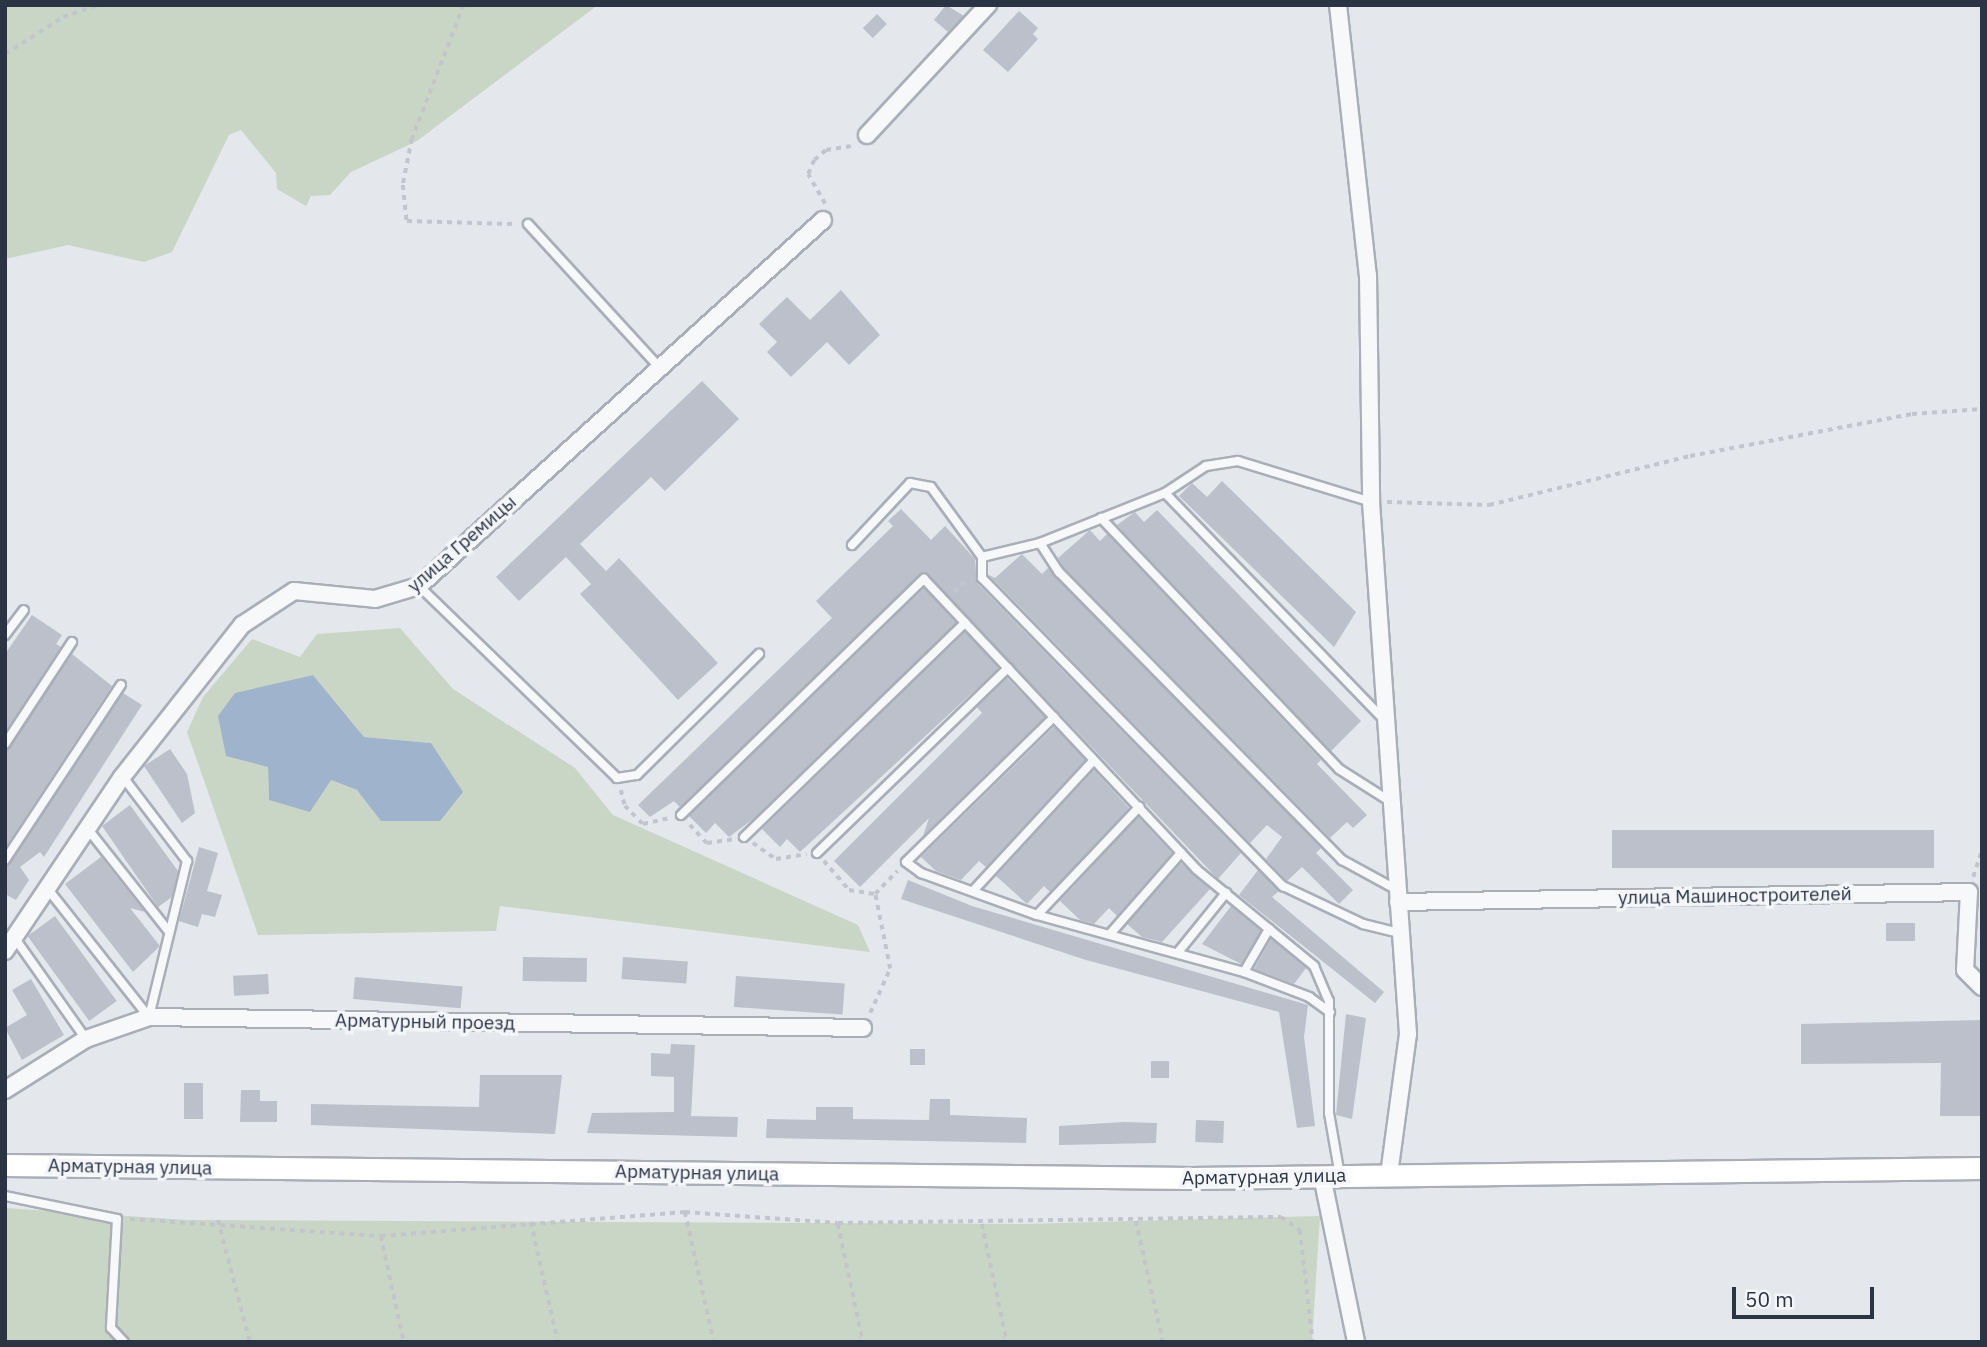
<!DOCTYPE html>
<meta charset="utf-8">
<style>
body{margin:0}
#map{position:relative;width:1987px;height:1347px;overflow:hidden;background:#e4e7ec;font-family:"IBM Plex Sans",sans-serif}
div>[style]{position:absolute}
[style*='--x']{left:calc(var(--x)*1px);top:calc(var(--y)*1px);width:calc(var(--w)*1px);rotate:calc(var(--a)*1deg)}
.green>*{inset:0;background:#c9d6c5}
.water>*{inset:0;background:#9fb4cc}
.building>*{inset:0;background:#bbc0ca;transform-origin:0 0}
.path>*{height:3.5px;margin-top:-1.75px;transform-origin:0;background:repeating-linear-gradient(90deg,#c2c5cb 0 5px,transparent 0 10px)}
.roads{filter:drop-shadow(2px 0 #a9aeb7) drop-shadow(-2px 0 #a9aeb7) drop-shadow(0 2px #a9aeb7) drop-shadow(0 -2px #a9aeb7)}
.lane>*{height:8px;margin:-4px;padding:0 4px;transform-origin:4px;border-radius:4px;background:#f7f8fa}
.street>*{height:16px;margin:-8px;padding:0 8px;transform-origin:8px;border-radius:8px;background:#f7f8fa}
.secondary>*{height:21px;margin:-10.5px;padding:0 10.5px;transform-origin:10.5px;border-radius:10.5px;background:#fff}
span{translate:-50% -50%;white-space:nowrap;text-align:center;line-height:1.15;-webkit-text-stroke:7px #f4f6f9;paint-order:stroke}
.street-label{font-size:19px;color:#2b3445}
.frame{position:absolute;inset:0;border:7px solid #2b3445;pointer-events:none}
.scale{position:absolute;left:1732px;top:1287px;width:142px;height:32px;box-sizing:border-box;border:4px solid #2b3445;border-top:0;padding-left:9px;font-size:21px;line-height:24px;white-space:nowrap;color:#2b3445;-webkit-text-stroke:5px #f4f6f9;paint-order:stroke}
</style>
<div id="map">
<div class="green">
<i style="clip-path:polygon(5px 5px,598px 5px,417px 141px,351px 172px,330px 195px,311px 196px,306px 206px,277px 189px,276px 173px,241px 130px,229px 135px,172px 252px,144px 262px,68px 245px,5px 259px)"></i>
<i style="clip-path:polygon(evenodd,400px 628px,453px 689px,575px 768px,613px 815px,858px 925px,870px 952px,500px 906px,496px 931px,258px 935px,187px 732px,203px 697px,252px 639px,300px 657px,317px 634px,400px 628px,313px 675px,364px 737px,431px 743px,357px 790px,331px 780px,269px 800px,268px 767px,235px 694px,313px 675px)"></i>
<i style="clip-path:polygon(5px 1208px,187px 1220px,1026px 1224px,1320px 1216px,1312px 1342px,5px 1342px)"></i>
</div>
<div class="water">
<i style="clip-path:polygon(313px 675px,364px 737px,431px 743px,463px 792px,440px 821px,381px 821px,357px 790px,331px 780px,310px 812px,269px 800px,268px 767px,226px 756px,218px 716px,235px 693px)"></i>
</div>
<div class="building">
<i style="clip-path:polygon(946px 5px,964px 16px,948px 32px,934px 20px)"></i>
<i style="clip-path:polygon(1019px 11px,1038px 28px,1033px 34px,1038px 39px,1008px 72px,983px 50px)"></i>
<i style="left:877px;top:14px;width:14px;height:20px;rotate:45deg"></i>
<i style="clip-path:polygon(841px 290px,880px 335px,849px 365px,827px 342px,791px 377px,767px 352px,777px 342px,759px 324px,787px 297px,810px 320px)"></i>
<i style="clip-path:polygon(702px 381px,739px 419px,665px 491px,651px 477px,580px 544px,606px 571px,619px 558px,718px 663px,678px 700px,580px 594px,591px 584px,566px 557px,519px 601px,496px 577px)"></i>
<i style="clip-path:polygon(1222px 481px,1356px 612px,1334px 647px,1179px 496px,1192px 483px,1207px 497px)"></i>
<i style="clip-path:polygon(901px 509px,931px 540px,945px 526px,975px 559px,977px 583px,1241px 853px,1218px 879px,925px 573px,680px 807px,674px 801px,650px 817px,638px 805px,832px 618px,816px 601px,893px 526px,888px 521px)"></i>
<i style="clip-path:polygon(1157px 510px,1361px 721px,1331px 751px,1117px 525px,1135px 512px,1144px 522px)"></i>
<i style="clip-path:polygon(1090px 530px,1100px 541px,1107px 534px,1321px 760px,1317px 764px,1367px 815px,1353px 828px,1347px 822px,1330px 838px,1064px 568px,1058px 558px)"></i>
<i style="clip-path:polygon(1022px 554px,1042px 574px,1048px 568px,1321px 848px,1316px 853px,1353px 890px,1339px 904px,1302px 867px,1287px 881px,1266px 859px,1282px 837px,1267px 825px,1250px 843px,989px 575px,995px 578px)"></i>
<i style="clip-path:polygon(924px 588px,956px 623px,753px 819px,729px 837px,715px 823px,706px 833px,689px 816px)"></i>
<i style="clip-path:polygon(32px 615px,62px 635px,56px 644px,61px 647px,5px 732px,5px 654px)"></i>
<i style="clip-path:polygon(965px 632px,999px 668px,800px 852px,787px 839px,780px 847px,762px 829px)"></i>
<i style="clip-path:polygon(72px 654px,112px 686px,5px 848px,5px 751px)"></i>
<i style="clip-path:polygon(1007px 678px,1045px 717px,923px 836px,929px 818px,860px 887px,834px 861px,982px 713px,977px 707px)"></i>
<i style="clip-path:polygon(123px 693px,142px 705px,44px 857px,40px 852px,20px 867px,29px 880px,16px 900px,5px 894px,5px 866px)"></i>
<i style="clip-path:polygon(1054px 727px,1085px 760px,986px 867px,979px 861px,961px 880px,936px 871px,921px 857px)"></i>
<i style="clip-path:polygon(170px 749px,187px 774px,195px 813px,182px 823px,144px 766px)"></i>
<i style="clip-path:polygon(1094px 770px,1129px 808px,1050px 892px,1044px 886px,1027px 904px,996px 876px)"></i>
<i style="clip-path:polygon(130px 805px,178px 871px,172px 897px,158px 907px,102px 826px)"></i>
<i style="clip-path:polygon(1138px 817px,1172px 853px,1117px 916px,1109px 908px,1094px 924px,1080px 920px,1060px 901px)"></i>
<i style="left:1934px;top:830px;width:38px;height:322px;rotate:90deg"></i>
<i style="clip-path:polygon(199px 847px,218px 853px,207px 891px,222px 895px,215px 917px,202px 914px,198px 927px,179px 921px)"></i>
<i style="clip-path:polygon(101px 857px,145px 912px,130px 908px,160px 946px,133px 972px,65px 884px)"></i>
<i style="clip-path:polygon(1181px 863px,1210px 889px,1162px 942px,1142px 937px,1127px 924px)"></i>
<i style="clip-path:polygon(1258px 870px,1279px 891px,1272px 897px,1384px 992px,1375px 1003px,1239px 895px)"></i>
<i style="clip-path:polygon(908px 880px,972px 906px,1308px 1005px,1304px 1037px,1315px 1126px,1297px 1128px,1279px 1012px,1086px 960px,901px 899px)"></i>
<i style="clip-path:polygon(1231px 906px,1261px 931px,1241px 964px,1202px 944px)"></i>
<i style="left:55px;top:916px;width:105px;height:34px;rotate:54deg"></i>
<i style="left:1915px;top:923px;width:18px;height:29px;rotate:90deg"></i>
<i style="clip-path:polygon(1271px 939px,1306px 968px,1294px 984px,1254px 969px)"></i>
<i style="left:523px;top:957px;width:64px;height:24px;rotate:1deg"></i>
<i style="left:623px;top:957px;width:65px;height:22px;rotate:4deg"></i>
<i style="left:268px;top:974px;width:20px;height:35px;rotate:87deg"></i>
<i style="left:736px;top:976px;width:109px;height:31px;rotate:4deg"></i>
<i style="left:355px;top:977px;width:108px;height:22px;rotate:5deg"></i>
<i style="clip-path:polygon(31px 979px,64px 1035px,22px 1060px,5px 1028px,27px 1015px,12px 990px)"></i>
<i style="clip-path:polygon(1346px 1014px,1366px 1018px,1352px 1119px,1336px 1115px)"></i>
<i style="clip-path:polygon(1982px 1020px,1982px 1116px,1940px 1116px,1941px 1063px,1801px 1064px,1801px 1024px)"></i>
<i style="clip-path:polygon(671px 1044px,695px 1045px,691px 1116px,738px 1117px,737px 1137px,587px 1133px,592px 1113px,674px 1112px,674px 1077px,651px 1076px,651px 1053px,670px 1054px)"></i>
<i style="left:910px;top:1049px;width:15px;height:16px"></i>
<i style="left:1151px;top:1061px;width:18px;height:17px"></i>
<i style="clip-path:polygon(480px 1075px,562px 1075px,555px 1134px,311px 1125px,311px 1104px,479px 1107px)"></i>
<i style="left:184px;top:1083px;width:19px;height:36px"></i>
<i style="clip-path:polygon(241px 1090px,260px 1090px,260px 1101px,277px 1101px,277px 1122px,240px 1122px)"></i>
<i style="clip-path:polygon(930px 1099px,950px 1099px,950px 1115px,1027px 1118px,1026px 1143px,766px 1138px,767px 1119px,816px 1120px,816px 1107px,853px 1107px,853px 1119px,929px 1120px)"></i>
<i style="left:1196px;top:1120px;width:28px;height:22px;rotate:2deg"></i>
<i style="clip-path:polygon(1124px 1122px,1157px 1123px,1156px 1143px,1059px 1145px,1059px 1126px)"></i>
</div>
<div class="path">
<i style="--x:464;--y:5;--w:144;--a:111.2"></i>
<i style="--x:412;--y:139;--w:47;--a:101.1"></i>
<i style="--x:403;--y:185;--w:36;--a:84"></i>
<i style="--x:407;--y:221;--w:109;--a:1.6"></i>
<i style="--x:5;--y:54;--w:69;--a:-32.5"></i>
<i style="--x:63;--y:17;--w:36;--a:-19"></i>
<i style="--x:825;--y:204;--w:34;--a:-120"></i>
<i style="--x:808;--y:174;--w:15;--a:-67"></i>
<i style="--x:814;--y:160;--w:16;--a:-40"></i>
<i style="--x:826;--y:150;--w:30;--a:-9"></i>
<i style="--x:1387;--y:502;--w:102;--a:1.7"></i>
<i style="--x:1489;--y:505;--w:207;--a:-13.7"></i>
<i style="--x:1690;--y:456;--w:226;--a:-10.7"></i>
<i style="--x:1912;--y:414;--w:70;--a:-4.1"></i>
<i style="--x:954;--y:592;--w:20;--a:-45"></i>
<i style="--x:621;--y:790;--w:16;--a:76"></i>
<i style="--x:625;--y:806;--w:25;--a:45"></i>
<i style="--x:643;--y:824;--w:28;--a:-13"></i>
<i style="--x:690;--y:825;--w:25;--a:47"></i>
<i style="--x:707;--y:843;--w:27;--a:-8"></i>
<i style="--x:753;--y:843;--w:28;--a:35"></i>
<i style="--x:776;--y:859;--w:31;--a:-9"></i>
<i style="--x:824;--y:861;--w:38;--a:49"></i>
<i style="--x:849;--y:890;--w:26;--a:9"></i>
<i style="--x:1973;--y:877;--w:29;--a:-72"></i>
<i style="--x:870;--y:1013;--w:48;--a:-65.6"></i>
<i style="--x:890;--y:969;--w:76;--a:-101.3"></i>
<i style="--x:875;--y:894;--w:32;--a:-46"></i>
<i style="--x:685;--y:1212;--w:133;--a:77.4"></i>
<i style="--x:130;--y:1219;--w:252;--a:3.9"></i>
<i style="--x:381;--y:1236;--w:305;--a:-4.5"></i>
<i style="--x:685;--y:1212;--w:153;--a:4.1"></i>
<i style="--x:838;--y:1223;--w:443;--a:-0.8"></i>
<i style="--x:1281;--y:1217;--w:23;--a:34"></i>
<i style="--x:1300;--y:1230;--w:113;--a:83.4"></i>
<i style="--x:218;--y:1220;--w:126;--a:75.3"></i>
<i style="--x:1136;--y:1221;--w:124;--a:77.4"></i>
<i style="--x:531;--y:1222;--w:123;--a:77.3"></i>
<i style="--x:838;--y:1224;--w:121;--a:78"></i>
<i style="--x:982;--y:1224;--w:121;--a:78"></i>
<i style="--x:381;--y:1236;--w:108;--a:77.8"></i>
</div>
<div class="roads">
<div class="lane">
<i style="--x:528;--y:224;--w:193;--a:47.5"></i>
<i style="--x:1165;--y:493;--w:315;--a:46"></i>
<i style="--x:1101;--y:518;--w:346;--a:46.5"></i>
<i style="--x:1339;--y:769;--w:62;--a:32.4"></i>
<i style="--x:1040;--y:543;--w:35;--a:57"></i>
<i style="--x:1059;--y:572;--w:404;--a:45.5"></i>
<i style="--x:1342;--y:860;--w:63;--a:28.6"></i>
<i style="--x:852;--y:545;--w:85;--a:-46.9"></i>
<i style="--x:910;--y:483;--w:21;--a:11"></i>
<i style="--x:931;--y:487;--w:87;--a:53.9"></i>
<i style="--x:982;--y:557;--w:21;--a:90"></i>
<i style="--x:982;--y:578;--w:431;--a:45.7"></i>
<i style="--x:1283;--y:886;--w:89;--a:25.4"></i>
<i style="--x:1363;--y:924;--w:38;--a:14"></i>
<i style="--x:982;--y:557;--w:60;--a:-13.6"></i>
<i style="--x:1040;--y:543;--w:135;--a:-21.8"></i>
<i style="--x:1165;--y:493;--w:49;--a:-33.4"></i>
<i style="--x:1206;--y:466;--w:32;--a:-9"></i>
<i style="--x:1238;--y:461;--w:139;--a:17.1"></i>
<i style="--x:419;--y:586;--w:276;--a:44.1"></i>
<i style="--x:617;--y:778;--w:20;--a:-9"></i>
<i style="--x:637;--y:775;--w:172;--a:-44.8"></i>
<i style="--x:5;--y:635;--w:31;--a:-53"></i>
<i style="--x:1054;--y:717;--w:207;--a:135.6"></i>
<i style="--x:906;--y:862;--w:19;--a:36"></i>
<i style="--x:921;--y:873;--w:123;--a:19.9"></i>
<i style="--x:1037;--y:915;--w:215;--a:15.4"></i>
<i style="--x:1244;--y:972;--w:70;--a:21"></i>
<i style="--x:1309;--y:997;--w:26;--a:36"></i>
<i style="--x:5;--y:744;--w:122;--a:-56.7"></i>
<i style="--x:123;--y:777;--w:106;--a:52.7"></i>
<i style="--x:187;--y:861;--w:161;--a:103.7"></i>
<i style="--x:681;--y:815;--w:339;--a:-44.2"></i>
<i style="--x:924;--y:579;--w:398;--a:46.8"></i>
<i style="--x:1196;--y:869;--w:153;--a:39.4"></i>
<i style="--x:1314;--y:966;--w:38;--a:67"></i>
<i style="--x:1329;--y:1001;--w:112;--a:90"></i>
<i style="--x:1329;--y:1113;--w:64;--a:80.1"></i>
<i style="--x:87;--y:828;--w:132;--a:51.7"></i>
<i style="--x:744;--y:837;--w:308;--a:-44.1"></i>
<i style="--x:817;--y:853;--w:266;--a:-44.1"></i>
<i style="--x:5;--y:860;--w:210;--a:-56.5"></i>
<i style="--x:47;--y:888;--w:164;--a:51.7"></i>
<i style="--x:973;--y:891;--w:178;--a:-47.3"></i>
<i style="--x:1037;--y:915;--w:149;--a:-46.6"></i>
<i style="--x:1110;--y:934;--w:108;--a:-48.8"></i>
<i style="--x:14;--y:937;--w:125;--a:54.8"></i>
<i style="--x:1179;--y:951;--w:75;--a:-51"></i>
<i style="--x:1244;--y:972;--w:50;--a:-59.8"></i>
<i style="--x:5;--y:1196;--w:114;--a:11.6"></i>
<i style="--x:117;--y:1219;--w:109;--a:93.2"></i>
<i style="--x:111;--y:1328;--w:19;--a:47"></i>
</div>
<div class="street">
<i style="--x:1338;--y:5;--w:272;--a:83.7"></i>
<i style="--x:1368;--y:275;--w:227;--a:89.2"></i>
<i style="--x:1371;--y:502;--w:533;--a:86.02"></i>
<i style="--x:1408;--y:1034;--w:142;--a:97.7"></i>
<i style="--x:867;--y:135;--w:178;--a:-47.1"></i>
<i style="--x:1398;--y:902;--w:571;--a:-1"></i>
<i style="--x:1969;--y:892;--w:78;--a:92.9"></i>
<i style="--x:1965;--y:970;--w:24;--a:45"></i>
<i style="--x:5;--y:951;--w:210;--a:-56.1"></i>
<i style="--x:122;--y:777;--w:194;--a:-51.7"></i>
<i style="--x:242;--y:625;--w:62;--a:-33.2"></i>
<i style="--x:294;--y:591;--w:81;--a:5.6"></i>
<i style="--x:375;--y:599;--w:46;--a:-16.5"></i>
<i style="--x:419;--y:586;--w:545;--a:-42.17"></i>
<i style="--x:5;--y:1090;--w:96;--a:-32.2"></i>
<i style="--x:86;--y:1039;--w:67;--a:-19.2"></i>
<i style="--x:149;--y:1017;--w:714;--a:0.88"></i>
<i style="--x:1322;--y:1176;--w:169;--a:78.4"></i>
</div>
<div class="secondary">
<i style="--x:5;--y:1165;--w:1186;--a:0.63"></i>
<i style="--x:1191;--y:1178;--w:791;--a:-0.72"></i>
</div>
</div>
<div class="street-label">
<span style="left:462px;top:544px;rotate:-41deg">улица Гремицы</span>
<span style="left:1735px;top:896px;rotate:-1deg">улица Машиностроителей</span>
<span style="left:425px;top:1022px;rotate:1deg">Арматурный проезд</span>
<span style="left:130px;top:1167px;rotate:1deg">Арматурная улица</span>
<span style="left:697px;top:1173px;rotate:1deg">Арматурная улица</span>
<span style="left:1264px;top:1177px;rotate:-1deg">Арматурная улица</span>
</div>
<div class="frame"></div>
<div class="scale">50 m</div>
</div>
